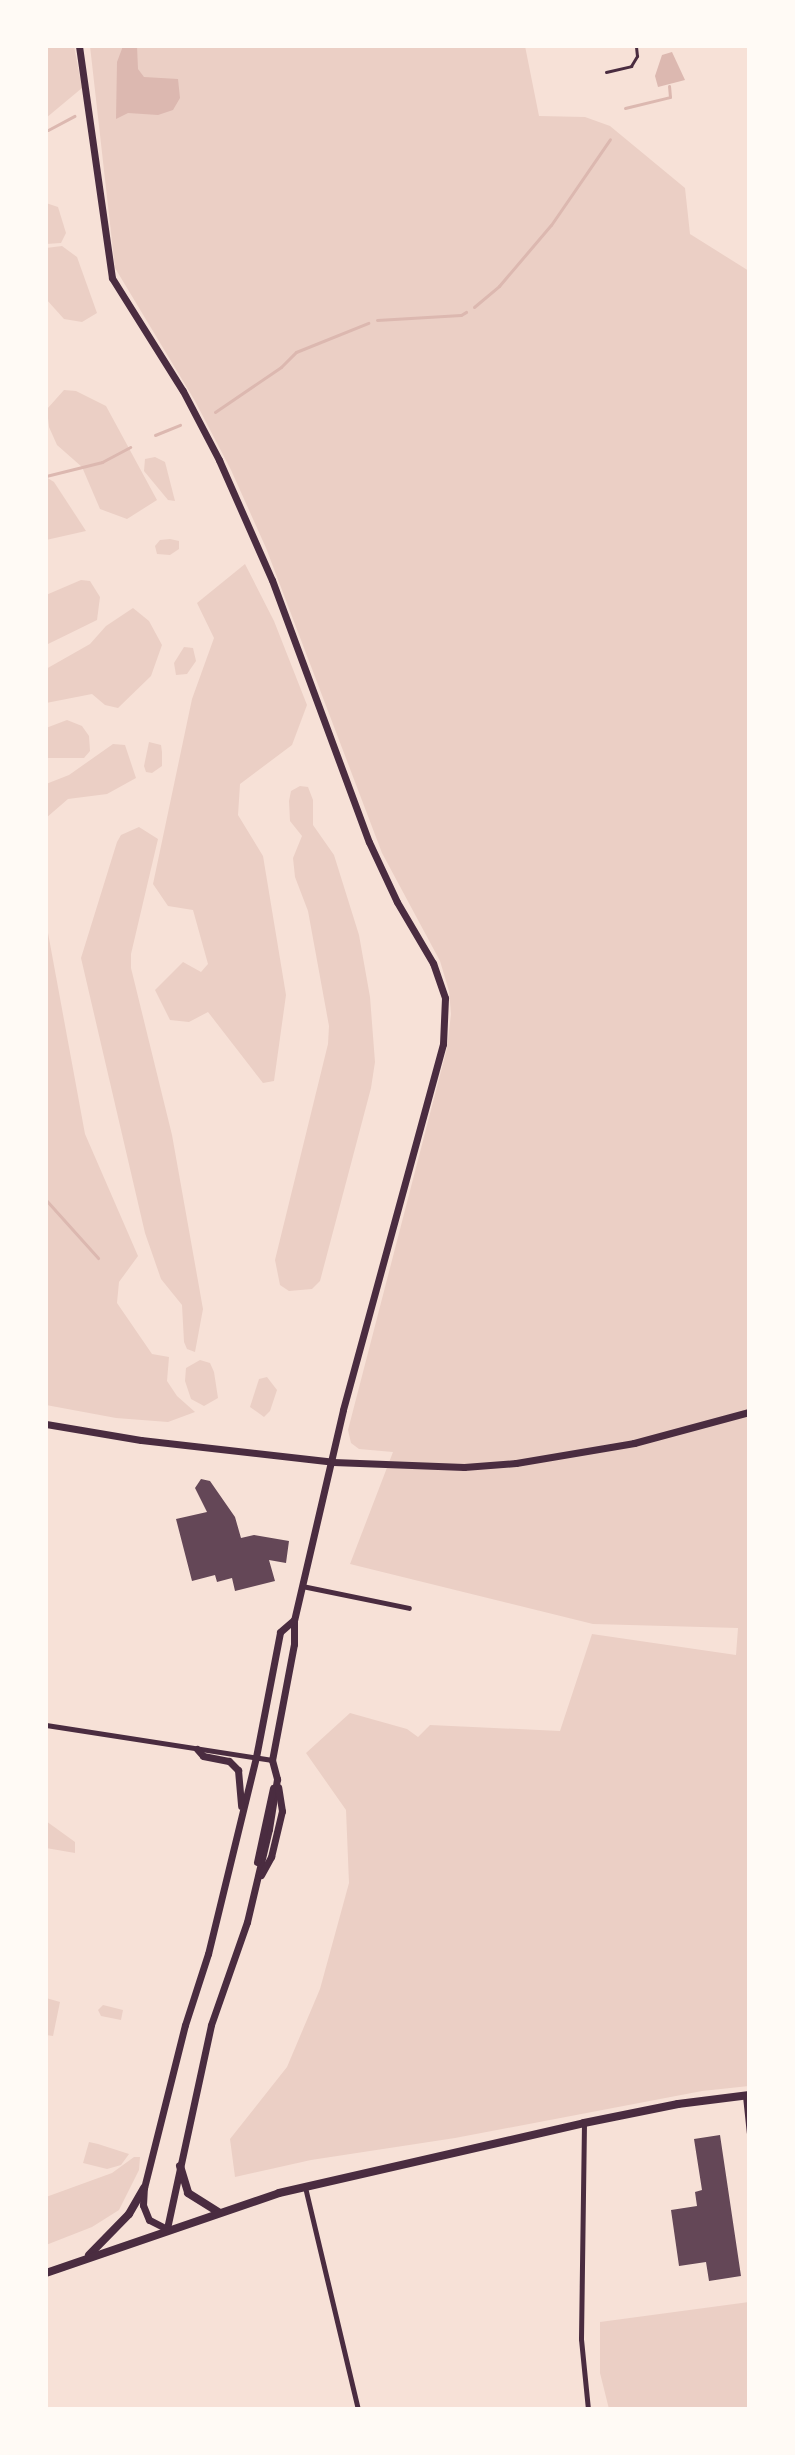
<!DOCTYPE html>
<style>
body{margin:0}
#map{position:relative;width:795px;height:2455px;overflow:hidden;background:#f7e1d7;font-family:Commissioner,sans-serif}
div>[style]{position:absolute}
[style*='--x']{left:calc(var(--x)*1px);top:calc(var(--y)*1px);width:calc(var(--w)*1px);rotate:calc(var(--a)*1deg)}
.green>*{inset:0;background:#ebcfc5}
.water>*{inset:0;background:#dcb8b0}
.stream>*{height:3px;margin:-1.5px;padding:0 1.5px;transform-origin:1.5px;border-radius:1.5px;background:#dcb8b0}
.building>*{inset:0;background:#644757}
.service>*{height:3px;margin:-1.5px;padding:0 1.5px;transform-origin:1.5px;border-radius:1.5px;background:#4a2c40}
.minor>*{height:5px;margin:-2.5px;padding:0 2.5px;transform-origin:2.5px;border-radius:2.5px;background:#4a2c40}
.tertiary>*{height:7px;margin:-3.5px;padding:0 3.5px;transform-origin:3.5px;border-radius:3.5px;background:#4a2c40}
.secondary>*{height:8px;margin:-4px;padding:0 4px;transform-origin:4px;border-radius:4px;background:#4a2c40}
span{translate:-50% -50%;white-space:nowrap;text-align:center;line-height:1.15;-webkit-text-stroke:8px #fffaf5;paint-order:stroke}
.frame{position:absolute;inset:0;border:48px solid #fffaf5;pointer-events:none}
</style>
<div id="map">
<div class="green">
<i style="clip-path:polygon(46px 46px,74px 46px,82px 88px,46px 118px)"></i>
<i style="clip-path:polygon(90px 46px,525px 46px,539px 116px,585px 117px,610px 126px,685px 188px,690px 234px,749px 271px,749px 2086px,702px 2091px,455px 2138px,311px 2160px,235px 2177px,230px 2139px,287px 2067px,320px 1989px,349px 1883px,346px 1810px,306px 1753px,350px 1713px,407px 1729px,418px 1737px,430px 1725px,560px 1731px,592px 1634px,736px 1655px,738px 1628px,593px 1624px,350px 1564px,393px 1452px,359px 1449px,351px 1443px,348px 1430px,447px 1048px,451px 1014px,449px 991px,440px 961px,382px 853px,266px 548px,231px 470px,195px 401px,115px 268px)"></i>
<i style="clip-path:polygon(46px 203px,58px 207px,66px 233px,61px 243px,46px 244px)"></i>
<i style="clip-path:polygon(62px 246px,77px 257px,97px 313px,82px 322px,64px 319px,46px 299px,46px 248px)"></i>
<i style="clip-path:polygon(64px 390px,76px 391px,106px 406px,157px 500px,127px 519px,100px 509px,82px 467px,57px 445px,49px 427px,47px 409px)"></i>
<i style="clip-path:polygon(155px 457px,165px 462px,175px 501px,168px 500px,144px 471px,145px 459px)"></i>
<i style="clip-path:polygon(46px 477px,54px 482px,86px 531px,46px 540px)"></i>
<i style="clip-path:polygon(170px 539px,179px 541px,179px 549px,170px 555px,157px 554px,155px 546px,160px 540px)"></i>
<i style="clip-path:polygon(245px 564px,274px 621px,307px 705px,292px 745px,240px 784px,238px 815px,263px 856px,286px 995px,274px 1081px,263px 1083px,208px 1012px,189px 1022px,170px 1020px,155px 990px,183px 962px,201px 972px,208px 964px,193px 910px,168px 906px,153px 884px,192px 699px,214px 638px,197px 603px)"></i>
<i style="clip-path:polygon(81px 580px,90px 581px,100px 597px,97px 620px,46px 645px,46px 595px)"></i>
<i style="clip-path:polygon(133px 608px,149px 621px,162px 645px,151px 676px,118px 708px,105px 705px,92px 694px,46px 703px,46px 669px,90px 644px,106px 626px)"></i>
<i style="clip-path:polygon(184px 647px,193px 648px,196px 661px,187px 674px,176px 675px,174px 663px)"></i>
<i style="clip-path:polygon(67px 720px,82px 726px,89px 736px,90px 751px,84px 758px,46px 758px,46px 728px)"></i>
<i style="clip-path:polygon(149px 742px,161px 745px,162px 752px,162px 766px,152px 773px,146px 772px,144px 766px)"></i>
<i style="clip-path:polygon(113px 744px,125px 745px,136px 778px,107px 794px,68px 799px,46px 818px,46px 784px,69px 775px)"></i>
<i style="clip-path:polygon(300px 786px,308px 787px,313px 800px,313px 825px,334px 855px,359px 935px,370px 997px,375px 1062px,371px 1088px,320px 1281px,312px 1289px,289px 1291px,280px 1285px,275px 1260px,328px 1044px,329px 1026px,308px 911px,295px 877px,293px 858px,302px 836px,290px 821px,289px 801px,291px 791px)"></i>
<i style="clip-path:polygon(139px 827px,158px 839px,131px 954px,131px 968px,172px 1135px,203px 1309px,195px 1352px,187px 1349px,184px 1342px,182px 1305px,161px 1279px,145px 1233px,81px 958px,117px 842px,121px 835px)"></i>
<i style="clip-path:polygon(46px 922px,85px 1134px,138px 1256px,119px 1282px,117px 1303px,152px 1354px,169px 1357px,167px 1381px,177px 1396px,195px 1412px,168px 1422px,116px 1418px,46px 1405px)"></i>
<i style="clip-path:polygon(200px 1360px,210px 1363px,214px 1372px,218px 1398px,204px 1406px,191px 1399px,185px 1381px,186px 1368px)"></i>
<i style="clip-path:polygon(267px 1377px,277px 1390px,270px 1411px,264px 1417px,250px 1407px,259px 1379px)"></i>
<i style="clip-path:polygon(46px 1821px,75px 1842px,75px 1853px,46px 1848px)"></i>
<i style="clip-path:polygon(46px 1998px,60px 2002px,53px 2036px,46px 2035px)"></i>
<i style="clip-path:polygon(103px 2005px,123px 2010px,121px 2020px,101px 2016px,98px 2010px)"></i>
<i style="clip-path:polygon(89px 2142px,98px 2144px,129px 2154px,121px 2165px,107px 2169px,83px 2163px)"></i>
<i style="clip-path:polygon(134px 2157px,140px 2157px,139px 2170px,119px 2210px,92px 2227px,46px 2245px,46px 2197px,112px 2173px)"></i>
<i style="clip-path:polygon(749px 2302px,749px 2409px,609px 2409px,600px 2373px,600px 2322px)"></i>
</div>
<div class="water">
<i style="clip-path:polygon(123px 46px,137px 46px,138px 69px,144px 77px,178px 79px,180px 98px,173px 110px,158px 115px,128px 113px,116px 119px,117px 62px)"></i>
<i style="clip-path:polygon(672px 52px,685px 80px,658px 87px,655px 76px,662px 55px)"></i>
</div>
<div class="stream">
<i style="--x:625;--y:108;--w:46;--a:-13.7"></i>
<i style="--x:670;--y:97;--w:11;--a:-95"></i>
<i style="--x:48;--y:130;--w:30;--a:-28"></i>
<i style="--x:474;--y:307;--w:33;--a:-40"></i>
<i style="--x:499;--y:286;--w:80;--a:-49.6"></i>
<i style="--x:551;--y:225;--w:104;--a:-55.5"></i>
<i style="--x:377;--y:320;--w:84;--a:-3.4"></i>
<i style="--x:461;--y:315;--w:6;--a:-31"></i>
<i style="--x:215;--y:412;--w:80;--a:-34.3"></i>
<i style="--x:281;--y:367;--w:21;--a:-45"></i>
<i style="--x:296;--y:352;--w:78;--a:-21.9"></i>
<i style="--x:155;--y:435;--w:27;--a:-22"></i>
<i style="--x:46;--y:476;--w:58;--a:-14"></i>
<i style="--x:102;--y:462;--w:32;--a:-28"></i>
<i style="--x:46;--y:1200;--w:78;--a:48.1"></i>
</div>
<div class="building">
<i style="clip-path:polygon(201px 1479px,210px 1481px,235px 1517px,241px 1538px,254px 1535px,289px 1541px,286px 1563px,269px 1560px,275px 1581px,235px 1591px,232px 1578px,217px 1582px,215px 1575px,192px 1581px,176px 1519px,207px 1512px,195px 1488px)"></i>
<i style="clip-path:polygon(720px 2135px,741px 2276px,709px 2281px,706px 2262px,679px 2266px,671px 2210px,697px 2206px,695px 2192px,702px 2190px,694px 2139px)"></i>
</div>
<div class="service">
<i style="--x:606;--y:72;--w:26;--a:-13"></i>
<i style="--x:631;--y:66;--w:12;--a:-59"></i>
<i style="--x:637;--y:56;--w:10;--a:-96"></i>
</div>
<div class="minor">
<i style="--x:302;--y:1586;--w:109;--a:11.6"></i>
<i style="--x:46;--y:1725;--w:229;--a:8.8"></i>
<i style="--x:745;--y:2096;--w:37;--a:84"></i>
<i style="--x:584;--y:2123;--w:216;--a:90.8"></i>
<i style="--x:581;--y:2339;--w:70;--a:84.3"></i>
<i style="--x:305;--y:2187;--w:228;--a:76.6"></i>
</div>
<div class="tertiary">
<i style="--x:79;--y:46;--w:234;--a:81.9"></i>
<i style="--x:112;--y:278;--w:133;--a:57.9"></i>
<i style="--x:183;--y:391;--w:78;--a:62.4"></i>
<i style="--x:219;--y:460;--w:131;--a:66.2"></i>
<i style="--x:272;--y:580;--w:279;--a:69.7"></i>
<i style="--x:369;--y:842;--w:66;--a:65"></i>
<i style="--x:397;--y:902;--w:71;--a:59.5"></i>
<i style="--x:433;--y:963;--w:37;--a:71"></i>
<i style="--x:445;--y:998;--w:46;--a:92.5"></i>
<i style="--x:443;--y:1044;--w:379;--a:105.3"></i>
<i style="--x:343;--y:1410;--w:216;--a:103.1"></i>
<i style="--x:294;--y:1620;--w:24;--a:90"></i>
<i style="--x:294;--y:1644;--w:118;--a:100.7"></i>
<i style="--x:272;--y:1760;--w:20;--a:75"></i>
<i style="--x:277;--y:1779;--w:51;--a:99.1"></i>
<i style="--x:269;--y:1829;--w:96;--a:103.3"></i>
<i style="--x:247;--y:1922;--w:109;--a:109.3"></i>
<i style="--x:211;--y:2025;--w:209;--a:102.2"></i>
<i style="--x:167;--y:2229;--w:20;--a:-153"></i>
<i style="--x:149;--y:2220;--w:16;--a:-112"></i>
<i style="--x:143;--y:2205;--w:17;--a:-87"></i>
<i style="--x:144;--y:2188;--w:168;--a:-75.9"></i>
<i style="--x:185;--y:2025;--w:75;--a:-72.1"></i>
<i style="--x:208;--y:1954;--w:203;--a:-76.3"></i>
<i style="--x:256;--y:1757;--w:127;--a:-79.1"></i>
<i style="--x:280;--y:1632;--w:18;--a:-41"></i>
<i style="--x:46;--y:1424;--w:96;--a:9.6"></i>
<i style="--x:141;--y:1440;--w:193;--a:6.5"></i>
<i style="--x:333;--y:1462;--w:131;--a:2.2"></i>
<i style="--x:464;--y:1467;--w:52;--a:-4.4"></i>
<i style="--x:516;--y:1463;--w:120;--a:-9.6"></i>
<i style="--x:634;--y:1443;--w:119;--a:-15.1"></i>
<i style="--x:197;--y:1749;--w:9;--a:49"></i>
<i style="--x:203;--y:1756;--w:26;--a:11"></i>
<i style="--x:229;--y:1761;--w:13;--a:45"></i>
<i style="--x:238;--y:1770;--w:36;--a:85"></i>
<i style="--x:257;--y:1862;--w:76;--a:-77.8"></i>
<i style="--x:261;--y:1875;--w:21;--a:-61"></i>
<i style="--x:271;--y:1857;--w:47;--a:-76.6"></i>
<i style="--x:282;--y:1811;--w:24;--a:-99"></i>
</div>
<div class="secondary">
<i style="--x:180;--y:2166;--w:28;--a:73"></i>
<i style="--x:188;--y:2193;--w:36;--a:32"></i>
<i style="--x:89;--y:2255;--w:57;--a:-45.7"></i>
<i style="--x:129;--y:2214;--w:30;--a:-60"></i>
<i style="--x:46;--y:2273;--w:246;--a:-18.9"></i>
<i style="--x:279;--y:2193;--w:313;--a:-12.9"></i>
<i style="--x:584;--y:2123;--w:96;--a:-11.4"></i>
<i style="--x:678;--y:2104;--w:72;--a:-7.2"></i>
</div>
<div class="frame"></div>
</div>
